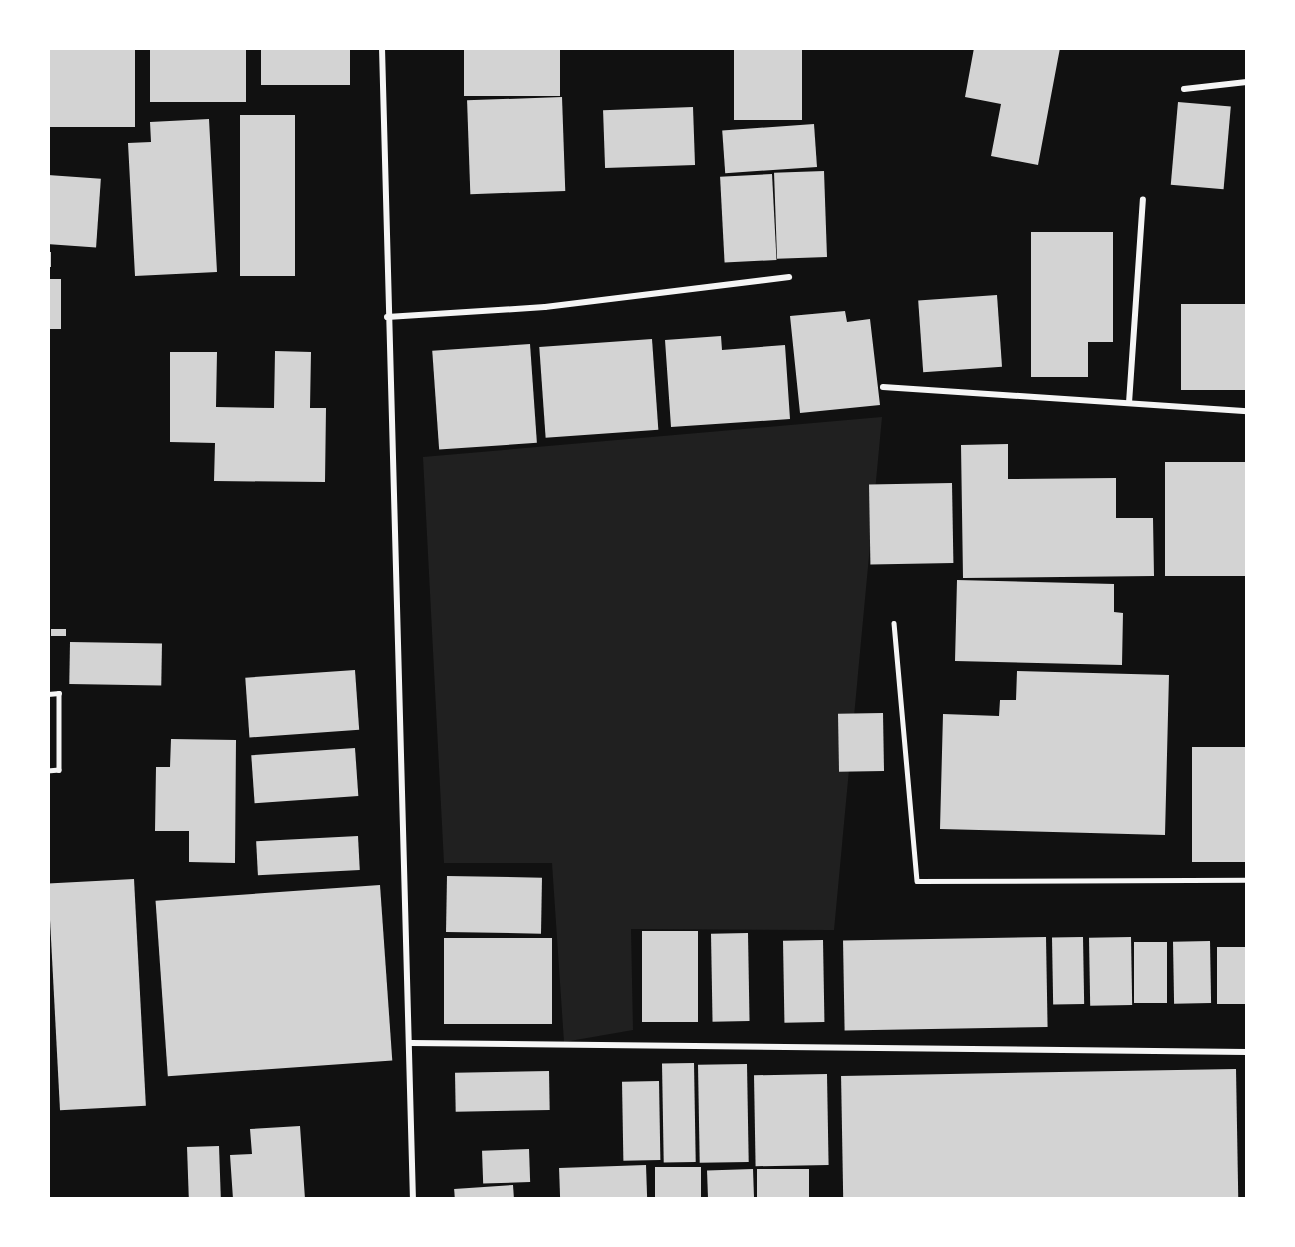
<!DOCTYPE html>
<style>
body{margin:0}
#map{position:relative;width:1295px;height:1247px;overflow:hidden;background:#111;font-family:Lato,sans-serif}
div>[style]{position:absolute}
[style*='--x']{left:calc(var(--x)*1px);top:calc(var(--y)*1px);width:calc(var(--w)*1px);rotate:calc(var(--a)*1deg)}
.green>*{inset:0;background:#202020}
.building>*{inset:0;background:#d3d3d3;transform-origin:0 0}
.service>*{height:4.5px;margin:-2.25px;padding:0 2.25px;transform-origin:2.25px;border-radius:2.25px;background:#f5f5f5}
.minor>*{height:6px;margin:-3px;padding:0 3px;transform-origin:3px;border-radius:3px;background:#f5f5f5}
span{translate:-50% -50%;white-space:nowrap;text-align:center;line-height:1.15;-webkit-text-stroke:6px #fff;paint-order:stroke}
.frame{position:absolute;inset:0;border:50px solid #fff;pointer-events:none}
</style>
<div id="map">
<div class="green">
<i style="clip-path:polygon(882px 417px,834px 930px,631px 929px,633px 1030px,564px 1042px,552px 863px,444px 863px,423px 457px)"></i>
</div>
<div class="building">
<i style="left:50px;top:48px;width:85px;height:79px"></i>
<i style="left:150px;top:48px;width:96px;height:54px"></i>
<i style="left:261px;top:48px;width:89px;height:37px"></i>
<i style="left:464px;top:48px;width:96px;height:48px"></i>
<i style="left:734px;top:48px;width:68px;height:72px"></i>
<i style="clip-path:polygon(974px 48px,1060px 48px,1038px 165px,991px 156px,1001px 104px,965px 97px)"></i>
<i style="left:562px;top:97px;width:94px;height:95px;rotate:88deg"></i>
<i style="left:1178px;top:102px;width:53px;height:83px;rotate:5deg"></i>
<i style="left:693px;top:107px;width:58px;height:90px;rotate:88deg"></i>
<i style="left:240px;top:115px;width:55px;height:161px"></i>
<i style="clip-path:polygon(209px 119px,217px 272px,135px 276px,128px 143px,151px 142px,150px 122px)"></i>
<i style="left:814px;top:124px;width:43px;height:92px;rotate:86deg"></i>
<i style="left:824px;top:171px;width:86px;height:50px;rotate:88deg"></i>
<i style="left:772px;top:174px;width:86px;height:52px;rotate:87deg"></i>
<i style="left:48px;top:175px;width:53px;height:69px;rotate:4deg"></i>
<i style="clip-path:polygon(1031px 232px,1113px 232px,1113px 342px,1088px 342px,1088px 377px,1031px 377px)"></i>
<i style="left:48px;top:252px;width:3px;height:15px"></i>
<i style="left:48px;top:279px;width:13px;height:50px"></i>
<i style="left:997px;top:295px;width:72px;height:79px;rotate:86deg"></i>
<i style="left:1247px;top:304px;width:86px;height:66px;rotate:90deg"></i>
<i style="clip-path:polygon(845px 311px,847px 322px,870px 319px,880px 405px,800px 413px,790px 316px)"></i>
<i style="clip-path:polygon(721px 336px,722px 350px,785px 345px,790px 419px,671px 427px,665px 340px)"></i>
<i style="left:652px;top:339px;width:91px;height:113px;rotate:86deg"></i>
<i style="left:530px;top:344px;width:99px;height:98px;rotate:86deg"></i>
<i style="clip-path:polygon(275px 351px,311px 352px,310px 408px,326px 408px,325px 482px,214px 481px,215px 443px,170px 442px,170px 352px,217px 352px,216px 407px,274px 408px)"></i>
<i style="clip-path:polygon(1008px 444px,1008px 479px,1116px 478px,1116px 518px,1153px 518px,1154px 576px,963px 578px,961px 445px)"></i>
<i style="left:1165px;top:462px;width:82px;height:114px"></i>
<i style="left:952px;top:483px;width:80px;height:83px;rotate:89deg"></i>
<i style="clip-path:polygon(957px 580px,1114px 584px,1114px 612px,1123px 613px,1122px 665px,955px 661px)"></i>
<i style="left:51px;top:629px;width:15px;height:7px"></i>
<i style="left:70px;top:642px;width:92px;height:42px;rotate:1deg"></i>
<i style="left:355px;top:670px;width:60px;height:110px;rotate:86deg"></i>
<i style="clip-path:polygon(1017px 671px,1169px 675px,1165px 835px,940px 829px,943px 714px,999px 716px,1000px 700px,1016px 700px)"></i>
<i style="left:883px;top:713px;width:58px;height:45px;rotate:89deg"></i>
<i style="clip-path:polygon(171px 739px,236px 740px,235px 863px,189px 862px,189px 831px,155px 831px,156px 767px,170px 767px)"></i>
<i style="left:1192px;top:747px;width:55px;height:115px"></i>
<i style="left:355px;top:748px;width:48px;height:104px;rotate:86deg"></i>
<i style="left:358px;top:836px;width:34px;height:102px;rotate:87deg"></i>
<i style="left:447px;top:876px;width:95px;height:56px;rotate:1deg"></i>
<i style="left:134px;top:879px;width:227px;height:86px;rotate:87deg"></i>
<i style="left:380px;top:885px;width:176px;height:225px;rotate:86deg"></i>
<i style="left:642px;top:931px;width:56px;height:91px"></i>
<i style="left:748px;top:933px;width:88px;height:37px;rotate:89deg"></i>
<i style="left:1046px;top:937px;width:90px;height:203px;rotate:89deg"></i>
<i style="left:1083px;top:937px;width:67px;height:31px;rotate:89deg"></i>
<i style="left:1131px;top:937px;width:68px;height:42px;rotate:89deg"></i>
<i style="left:444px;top:938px;width:108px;height:86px"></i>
<i style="left:823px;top:940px;width:82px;height:40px;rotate:89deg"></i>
<i style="left:1210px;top:941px;width:62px;height:37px;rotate:89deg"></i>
<i style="left:1134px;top:942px;width:33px;height:61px"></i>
<i style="left:1247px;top:947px;width:57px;height:30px;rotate:90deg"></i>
<i style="left:694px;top:1063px;width:99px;height:32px;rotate:89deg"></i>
<i style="left:747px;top:1064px;width:98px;height:49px;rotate:89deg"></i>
<i style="left:1236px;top:1069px;width:130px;height:395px;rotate:89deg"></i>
<i style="left:549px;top:1071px;width:39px;height:94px;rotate:89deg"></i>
<i style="left:827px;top:1074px;width:91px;height:73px;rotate:89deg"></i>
<i style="left:659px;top:1081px;width:79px;height:37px;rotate:89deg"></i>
<i style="clip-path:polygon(300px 1126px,305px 1199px,233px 1199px,230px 1155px,252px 1154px,250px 1129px)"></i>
<i style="left:219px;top:1146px;width:53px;height:32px;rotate:88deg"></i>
<i style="left:529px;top:1149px;width:33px;height:47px;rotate:88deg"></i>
<i style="left:646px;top:1165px;width:34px;height:87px;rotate:88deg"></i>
<i style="left:655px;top:1167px;width:46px;height:32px"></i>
<i style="left:753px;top:1169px;width:30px;height:46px;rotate:88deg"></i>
<i style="left:809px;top:1169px;width:30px;height:52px;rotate:90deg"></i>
<i style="left:513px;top:1185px;width:14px;height:59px;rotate:86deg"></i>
</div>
<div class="service">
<i style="--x:894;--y:623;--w:259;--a:84.9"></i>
<i style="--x:917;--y:881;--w:330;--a:-0.2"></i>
<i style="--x:48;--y:694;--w:11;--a:-5"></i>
<i style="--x:59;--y:693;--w:77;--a:90"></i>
<i style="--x:59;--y:770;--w:11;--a:175"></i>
</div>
<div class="minor">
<i style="--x:382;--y:48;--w:1151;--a:88.46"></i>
<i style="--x:1184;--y:89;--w:63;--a:-6.3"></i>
<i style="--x:387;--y:317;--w:158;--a:-3.6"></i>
<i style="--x:545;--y:307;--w:246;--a:-7"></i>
<i style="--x:883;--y:387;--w:365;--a:3.8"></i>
<i style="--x:1129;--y:403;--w:204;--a:-86.1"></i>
<i style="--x:411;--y:1043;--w:836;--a:0.62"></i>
</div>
<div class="frame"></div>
</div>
